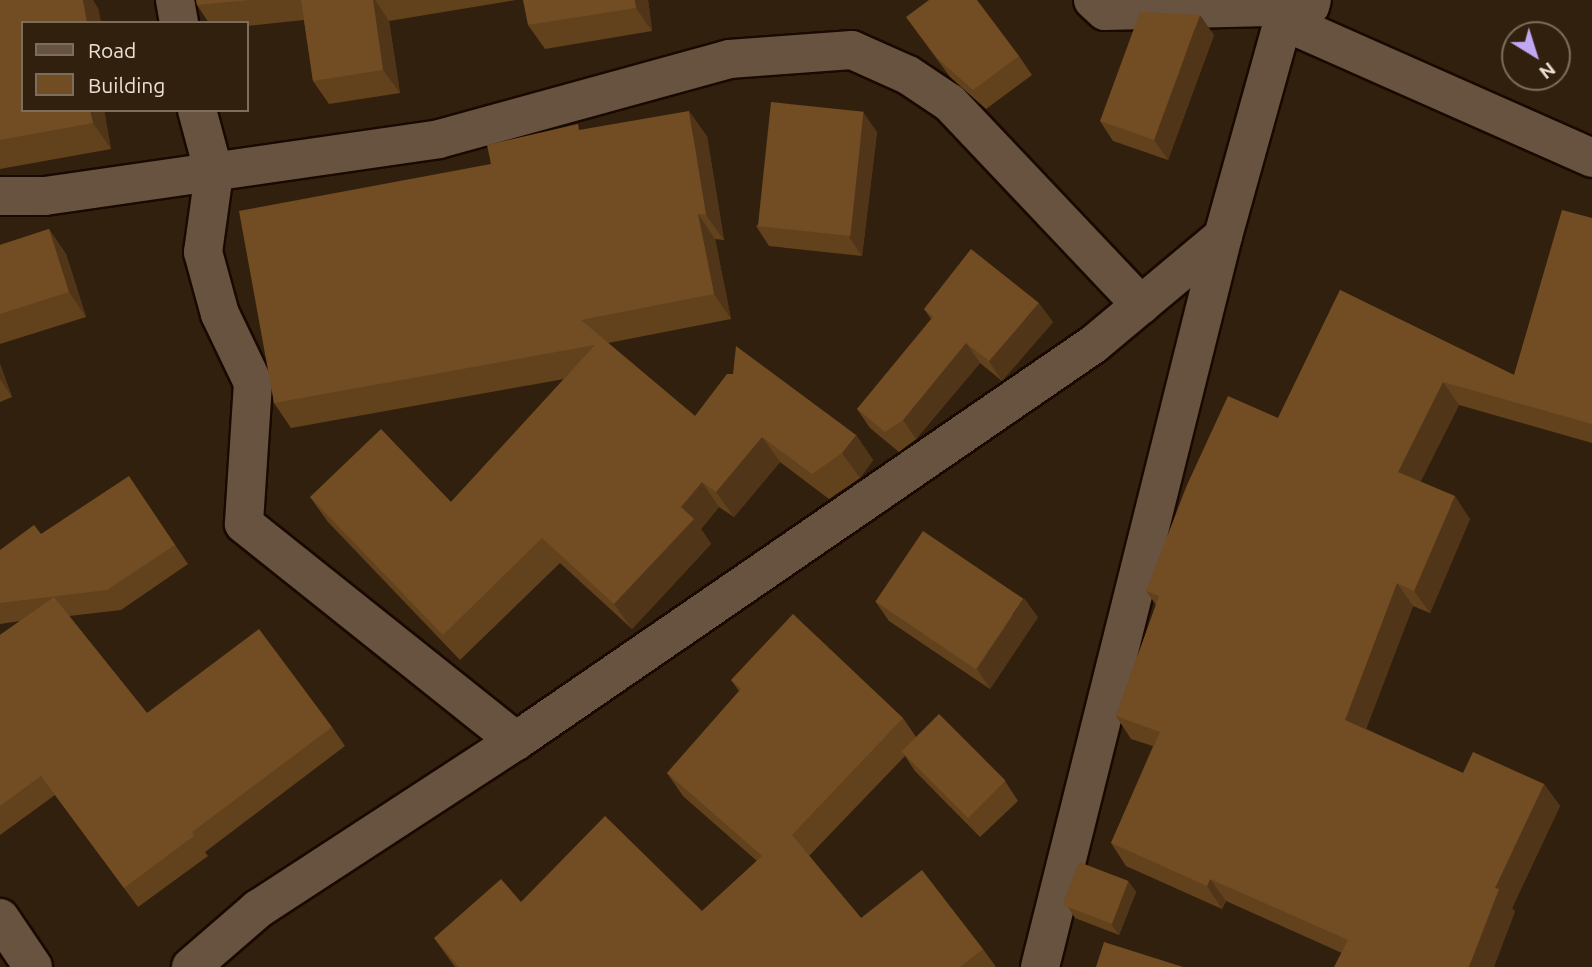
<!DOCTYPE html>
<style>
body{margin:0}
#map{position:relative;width:1592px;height:967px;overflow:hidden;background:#32200e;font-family:Ubuntu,sans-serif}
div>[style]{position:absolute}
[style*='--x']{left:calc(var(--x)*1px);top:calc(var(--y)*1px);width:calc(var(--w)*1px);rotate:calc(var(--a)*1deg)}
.roads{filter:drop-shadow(2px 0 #190900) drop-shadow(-2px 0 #190900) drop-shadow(0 2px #190900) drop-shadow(0 -2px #190900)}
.minor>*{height:38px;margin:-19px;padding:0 19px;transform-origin:19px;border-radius:19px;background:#675340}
.wall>*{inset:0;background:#62411d}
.shaded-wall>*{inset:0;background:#503518}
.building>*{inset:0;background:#724c22;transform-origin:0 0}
span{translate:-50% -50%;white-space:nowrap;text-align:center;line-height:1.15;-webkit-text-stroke:5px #32200e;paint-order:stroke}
.legend{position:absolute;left:21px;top:21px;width:228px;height:91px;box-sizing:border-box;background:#32200e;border:2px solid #7c6d5d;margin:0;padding:9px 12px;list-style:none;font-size:21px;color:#ece0d4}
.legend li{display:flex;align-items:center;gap:14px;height:35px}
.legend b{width:35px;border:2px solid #7c6d5d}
.north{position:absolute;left:1501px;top:21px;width:70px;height:70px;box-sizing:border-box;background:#32200e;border:2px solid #7c6d5d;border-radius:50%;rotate:142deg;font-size:19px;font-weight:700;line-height:28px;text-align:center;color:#ece0d4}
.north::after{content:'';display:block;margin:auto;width:24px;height:32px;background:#c1a8f3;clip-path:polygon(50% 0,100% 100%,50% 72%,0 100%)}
</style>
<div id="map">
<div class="roads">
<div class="minor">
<i style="--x:175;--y:0;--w:23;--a:80"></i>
<i style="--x:1093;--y:0;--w:16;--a:43"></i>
<i style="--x:1105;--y:11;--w:205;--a:-1.4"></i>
<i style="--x:1283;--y:21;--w:338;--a:23.9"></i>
<i style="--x:197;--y:110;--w:65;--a:74.9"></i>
<i style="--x:214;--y:173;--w:80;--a:97.9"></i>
<i style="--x:203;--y:252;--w:64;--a:74.7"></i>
<i style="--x:220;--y:314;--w:76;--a:64.4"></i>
<i style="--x:253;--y:383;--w:141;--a:93.7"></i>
<i style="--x:244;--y:524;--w:348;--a:38.6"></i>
<i style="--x:0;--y:196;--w:45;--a:0"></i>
<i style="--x:45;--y:196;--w:398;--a:-8.2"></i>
<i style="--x:439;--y:139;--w:301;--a:-15.4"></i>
<i style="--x:729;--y:59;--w:123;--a:-4.2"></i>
<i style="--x:852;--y:50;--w:61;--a:24.1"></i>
<i style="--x:908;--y:75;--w:50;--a:33.7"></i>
<i style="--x:950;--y:103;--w:278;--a:46.6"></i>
<i style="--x:0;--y:918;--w:59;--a:56"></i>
<i style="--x:191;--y:967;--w:89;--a:-40.9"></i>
<i style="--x:258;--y:909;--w:308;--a:-33.1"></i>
<i style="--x:516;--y:741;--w:701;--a:-34.48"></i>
<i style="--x:1094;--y:344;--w:168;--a:-39.9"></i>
<i style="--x:1040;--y:967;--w:754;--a:-75.95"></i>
<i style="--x:1223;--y:236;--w:223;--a:-74.4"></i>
<i style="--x:1283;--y:21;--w:31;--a:-29"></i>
<i style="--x:1310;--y:6;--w:6;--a:-72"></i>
</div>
</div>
<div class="wall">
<i style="clip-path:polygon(0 0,98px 8px,101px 23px,23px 23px,23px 110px,104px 110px,111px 149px,0 169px)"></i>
<i style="clip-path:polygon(196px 0,516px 0,389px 21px,400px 93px,329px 104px,313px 81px,304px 20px,247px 26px,247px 23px,209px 23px,197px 5px)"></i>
<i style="clip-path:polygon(648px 0,652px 31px,545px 49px,528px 25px)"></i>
<i style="clip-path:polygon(906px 17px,1019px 56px,1032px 75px,986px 109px,950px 77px)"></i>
<i style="clip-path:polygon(1214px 35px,1168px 160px,1113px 141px,1100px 121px)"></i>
<i style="clip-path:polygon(581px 130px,707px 136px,724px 240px,715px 239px,731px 319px,608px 343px,695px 416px,856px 435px,873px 460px,860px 478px,829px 499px,780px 462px,734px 517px,719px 507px,701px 529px,711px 544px,632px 629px,560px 563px,460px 660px,328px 522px,310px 497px,451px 502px,564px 379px,291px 428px,274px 403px,491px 164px)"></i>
<i style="clip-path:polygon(877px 132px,862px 256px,769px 246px,756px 226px)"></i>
<i style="clip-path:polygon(1592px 218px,1592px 443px,1459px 405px,1420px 482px,1470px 519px,1430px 613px,1413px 606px,1366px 729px,1463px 773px,1544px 784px,1560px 806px,1512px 908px,1515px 912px,1342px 953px,1226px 901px,1222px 909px,1126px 866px,1111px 843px,1153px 746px,1131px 739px,1116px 716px,1156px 605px,1146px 591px,1278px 418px,1340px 290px,1514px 375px)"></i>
<i style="clip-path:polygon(49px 229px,66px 254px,86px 317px,0 344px,0 245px)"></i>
<i style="clip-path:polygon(924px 309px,1053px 322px,1002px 381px,980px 363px,916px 439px,899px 452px,870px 428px,857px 409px,931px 319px)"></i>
<i style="clip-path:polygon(0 364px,12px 397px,0 402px)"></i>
<i style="clip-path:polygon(142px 496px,188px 564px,121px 610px,69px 616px,147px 713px,332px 727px,345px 746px,205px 852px,208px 856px,138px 907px,55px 795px,0 835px,0 635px,20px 621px,0 624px,0 550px)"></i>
<i style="clip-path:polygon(875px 601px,1038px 617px,990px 689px,889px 621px)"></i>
<i style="clip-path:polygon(731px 680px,903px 718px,916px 737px,1005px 781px,1018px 801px,980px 837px,915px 771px,905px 756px,809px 856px,861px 918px,983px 949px,996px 967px,455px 967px,434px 938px,521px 902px,702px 911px,757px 861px,683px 796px,667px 773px,739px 691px)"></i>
<i style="clip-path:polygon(1128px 881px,1136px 892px,1119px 935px,1075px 918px,1068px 907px)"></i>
</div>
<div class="shaded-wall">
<i style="clip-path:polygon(83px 0,93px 0,98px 8px,101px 23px,87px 23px)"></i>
<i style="clip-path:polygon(373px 0,375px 0,389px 21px,400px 93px,383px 70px)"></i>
<i style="clip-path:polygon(635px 0,648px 0,652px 31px,636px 8px)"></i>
<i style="clip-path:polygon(1200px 15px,1214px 35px,1168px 160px,1154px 140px)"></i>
<i style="clip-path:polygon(90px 110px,104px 110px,111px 149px,93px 123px)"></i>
<i style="clip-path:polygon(689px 111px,707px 136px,724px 240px,706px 215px)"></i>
<i style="clip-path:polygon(863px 112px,877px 132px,862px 256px,849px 237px)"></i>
<i style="clip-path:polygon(698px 214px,715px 239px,731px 319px,714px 294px)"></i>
<i style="clip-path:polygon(49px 229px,66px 254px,86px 317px,69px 292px)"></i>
<i style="clip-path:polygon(1039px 303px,1053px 322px,1002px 381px,989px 361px)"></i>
<i style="clip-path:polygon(966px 343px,980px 363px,916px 439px,903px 420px)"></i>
<i style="clip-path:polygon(0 364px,12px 397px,0 379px)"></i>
<i style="clip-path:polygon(1443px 382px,1459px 405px,1414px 495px,1398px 472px)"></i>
<i style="clip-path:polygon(856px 435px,873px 460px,860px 478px,842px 453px)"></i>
<i style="clip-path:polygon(762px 437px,780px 462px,734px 517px,716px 492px)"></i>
<i style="clip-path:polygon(702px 482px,719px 507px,701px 529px,711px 544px,632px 629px,614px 604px,681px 507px)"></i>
<i style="clip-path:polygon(1455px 496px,1470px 519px,1430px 613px,1414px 591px)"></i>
<i style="clip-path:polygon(1397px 583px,1413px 606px,1361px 742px,1345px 720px)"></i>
<i style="clip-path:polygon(1024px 598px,1038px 617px,990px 689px,977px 669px)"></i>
<i style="clip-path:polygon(1544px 784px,1560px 806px,1512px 908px,1515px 912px,1494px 967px,1469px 967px,1495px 888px)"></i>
<i style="clip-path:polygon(1210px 879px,1226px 901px,1222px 909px,1207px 886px)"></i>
<i style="clip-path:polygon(1128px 881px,1136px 892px,1119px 935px,1111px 924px)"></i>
</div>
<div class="building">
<i style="clip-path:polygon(0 0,83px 0,87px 23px,23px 23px,23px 110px,90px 110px,93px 123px,0 140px)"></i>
<i style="clip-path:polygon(196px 0,251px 0,197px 5px)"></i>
<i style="clip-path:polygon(301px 0,373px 0,383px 70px,313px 81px)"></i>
<i style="clip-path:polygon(523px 0,635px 0,636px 8px,528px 25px)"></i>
<i style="clip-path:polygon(929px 0,977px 0,1019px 56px,973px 90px,937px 58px,906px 17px)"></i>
<i style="clip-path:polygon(1140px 12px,1200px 15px,1154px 140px,1100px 121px)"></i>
<i style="left:771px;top:102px;width:93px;height:125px;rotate:6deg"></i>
<i style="clip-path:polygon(689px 111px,706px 215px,698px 214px,714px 294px,581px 320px,695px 416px,727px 374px,733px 374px,736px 346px,856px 435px,842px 453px,812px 474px,762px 437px,716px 492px,702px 482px,681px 507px,694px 519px,614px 604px,542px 538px,443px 635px,310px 497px,381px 429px,451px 502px,595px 345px,274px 403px,239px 211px,491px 164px,487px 145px,578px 124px,579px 130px)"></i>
<i style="clip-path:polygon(1562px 210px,1592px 218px,1592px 424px,1443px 382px,1398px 472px,1455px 496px,1414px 591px,1397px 583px,1345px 720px,1463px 773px,1473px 752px,1544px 784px,1495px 888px,1499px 889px,1469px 967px,1334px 967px,1348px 940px,1210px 879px,1207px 886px,1111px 843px,1160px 732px,1116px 716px,1159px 596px,1146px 591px,1187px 485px,1228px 396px,1278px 418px,1340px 290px,1514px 375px)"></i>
<i style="clip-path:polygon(49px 229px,69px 292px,0 314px,0 245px)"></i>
<i style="clip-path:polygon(971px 249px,1039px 303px,989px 361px,966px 343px,903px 420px,885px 432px,857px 409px,933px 317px,924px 309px)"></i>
<i style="clip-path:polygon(129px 476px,175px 545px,107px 590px,0 603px,0 550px,34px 525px,41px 534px)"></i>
<i style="left:923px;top:531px;width:121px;height:85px;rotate:34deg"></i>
<i style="clip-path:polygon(54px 597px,147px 713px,259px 629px,332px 727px,192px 832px,194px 836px,124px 888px,41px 776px,0 806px,0 635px)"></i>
<i style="clip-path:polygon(793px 614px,903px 718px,792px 835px,861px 918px,922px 870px,983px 949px,960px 967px,459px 967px,434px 938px,501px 879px,521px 902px,605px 816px,702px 911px,762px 856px,667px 773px,741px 689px,731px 680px)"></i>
<i style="left:939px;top:714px;width:94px;height:53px;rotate:45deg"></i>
<i style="left:1079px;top:862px;width:53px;height:46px;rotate:21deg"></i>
<i style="clip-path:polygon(1104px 942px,1183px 967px,1096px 967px)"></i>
</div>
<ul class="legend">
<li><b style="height:9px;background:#675340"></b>Road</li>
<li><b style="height:19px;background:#724c22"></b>Building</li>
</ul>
<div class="north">N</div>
</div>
